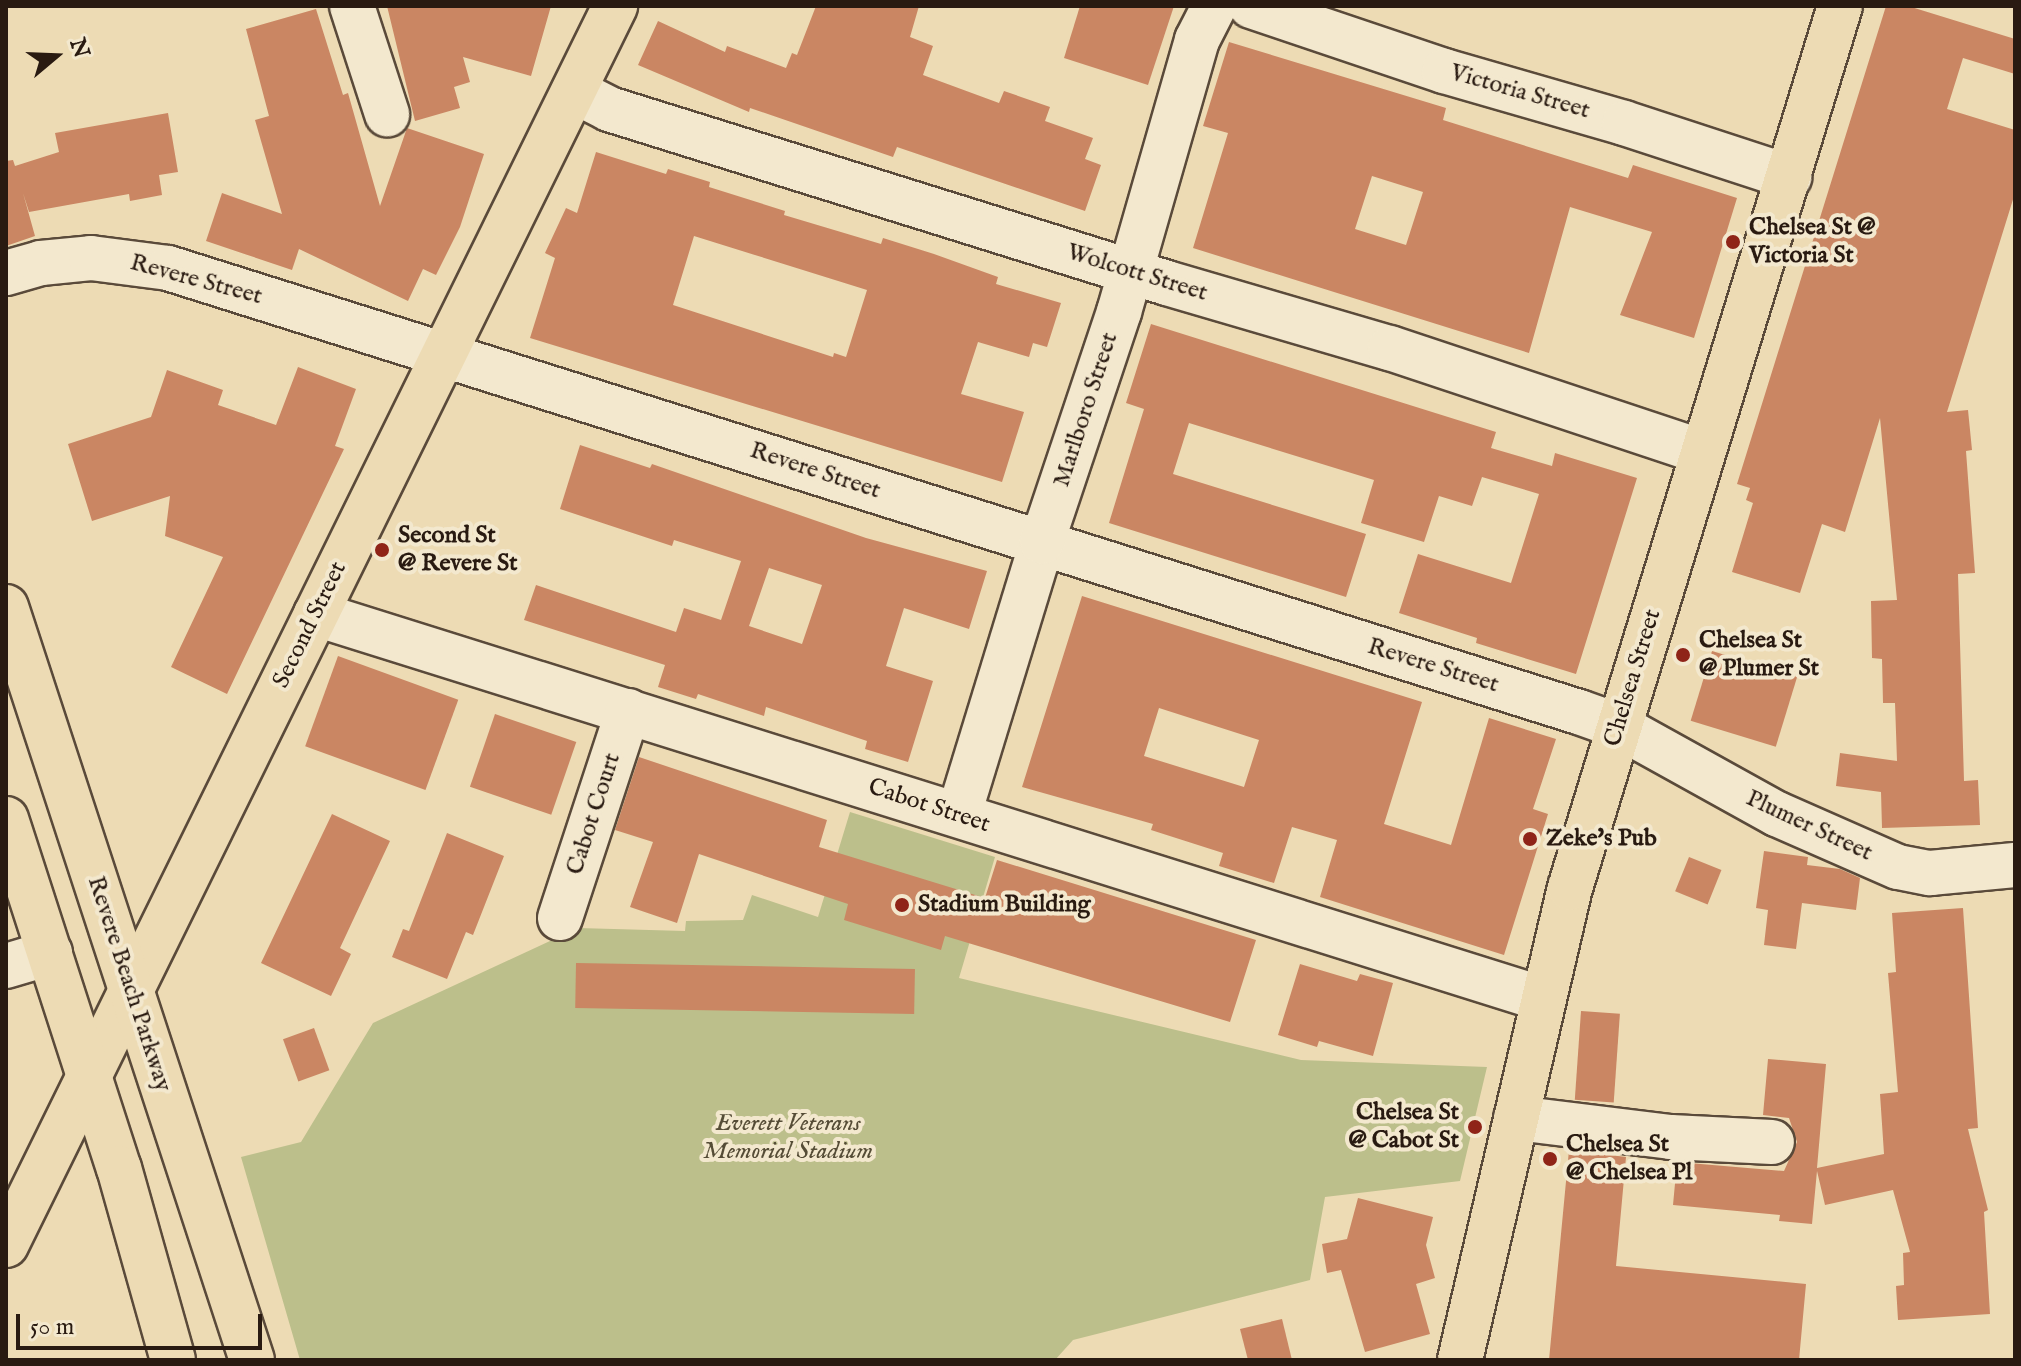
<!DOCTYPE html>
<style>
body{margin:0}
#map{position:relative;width:2021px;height:1366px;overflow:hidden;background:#eddbb4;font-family:"IM FELL English",serif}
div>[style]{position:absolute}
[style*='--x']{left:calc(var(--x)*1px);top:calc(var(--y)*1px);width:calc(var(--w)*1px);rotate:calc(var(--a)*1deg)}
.green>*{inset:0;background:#bcbf8b}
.building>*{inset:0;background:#ca8663;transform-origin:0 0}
.roads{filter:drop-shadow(2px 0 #5a4a3a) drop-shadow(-2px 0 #5a4a3a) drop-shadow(0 2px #5a4a3a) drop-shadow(0 -2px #5a4a3a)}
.minor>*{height:44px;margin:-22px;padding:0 22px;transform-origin:22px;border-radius:22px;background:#f3e8ce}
.major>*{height:44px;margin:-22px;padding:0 22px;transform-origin:22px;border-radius:22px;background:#eddbb4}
.highway>*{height:44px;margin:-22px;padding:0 22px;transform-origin:22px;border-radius:22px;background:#eddbb4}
.dots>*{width:22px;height:22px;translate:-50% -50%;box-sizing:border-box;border:4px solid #f3e8ce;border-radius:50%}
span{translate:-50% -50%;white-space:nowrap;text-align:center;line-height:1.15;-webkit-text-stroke:8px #f3e8ce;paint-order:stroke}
.street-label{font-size:24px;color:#291a11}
.poi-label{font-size:24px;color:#291a11;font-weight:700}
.left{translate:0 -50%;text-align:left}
.right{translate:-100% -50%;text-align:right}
.park-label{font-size:24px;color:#554c36;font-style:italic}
.frame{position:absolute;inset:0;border:8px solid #291a11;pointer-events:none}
.north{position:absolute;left:16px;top:16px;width:80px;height:80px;-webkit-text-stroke:6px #f3e8ce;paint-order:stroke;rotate:71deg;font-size:22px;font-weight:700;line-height:32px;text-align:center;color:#291a11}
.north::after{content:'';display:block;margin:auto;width:28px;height:36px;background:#291a11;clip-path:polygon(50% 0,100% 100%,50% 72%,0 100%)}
.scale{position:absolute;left:16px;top:1314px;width:246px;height:36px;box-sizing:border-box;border:4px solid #291a11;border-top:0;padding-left:10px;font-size:24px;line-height:28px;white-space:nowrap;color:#291a11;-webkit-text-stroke:6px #f3e8ce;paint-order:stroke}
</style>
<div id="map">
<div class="green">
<i style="clip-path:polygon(850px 812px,995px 857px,959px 978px,1301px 1060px,1487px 1067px,1460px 1181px,1325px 1197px,1310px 1280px,1073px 1340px,1055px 1360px,300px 1360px,241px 1157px,301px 1142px,373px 1023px,578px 928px,685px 931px,686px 921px,743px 920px,752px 895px,818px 917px)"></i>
</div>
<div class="building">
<i style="clip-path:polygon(387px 6px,551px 6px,531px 76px,463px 57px,470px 82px,454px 87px,460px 108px,415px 121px)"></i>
<i style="clip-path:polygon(816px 6px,919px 6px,910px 37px,933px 46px,923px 75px,999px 103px,1004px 91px,1050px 107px,1045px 121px,1093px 138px,1085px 159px,1101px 165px,1085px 211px,897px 147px,893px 157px,750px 108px,749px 112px,638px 65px,658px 21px,725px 52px,727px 46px,786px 68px,792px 53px,797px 55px)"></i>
<i style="clip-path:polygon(1080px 6px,1174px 6px,1148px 85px,1064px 58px)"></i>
<i style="clip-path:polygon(1886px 6px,1908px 6px,2015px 39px,2015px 74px,1963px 58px,1947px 109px,2015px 130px,2015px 193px,1947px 412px,1968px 410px,1972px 450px,1966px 451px,1975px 573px,1958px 574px,1964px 781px,1978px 780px,1980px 825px,1882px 828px,1881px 792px,1836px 786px,1840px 753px,1897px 761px,1895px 703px,1883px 703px,1882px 659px,1872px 658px,1871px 601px,1897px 600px,1880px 418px,1845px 532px,1822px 524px,1800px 593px,1732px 572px,1753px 503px,1746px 500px,1750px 488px,1737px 484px)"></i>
<i style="clip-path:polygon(316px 9px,343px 95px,348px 93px,380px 206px,407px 128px,484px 154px,460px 227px,436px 275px,423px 269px,408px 301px,299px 249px,292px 270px,206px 241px,222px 193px,282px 214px,255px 120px,269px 116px,246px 29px)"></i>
<i style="clip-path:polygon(evenodd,1229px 42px,1446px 108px,1443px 120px,1628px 178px,1633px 165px,1737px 198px,1694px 338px,1620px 315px,1652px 232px,1570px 207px,1529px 353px,1193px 248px,1228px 133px,1203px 126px,1229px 42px,1372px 176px,1423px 192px,1406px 245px,1355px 229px,1372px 176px)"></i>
<i style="clip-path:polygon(168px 113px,178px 172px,159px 175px,162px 195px,130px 201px,129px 194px,29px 212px,23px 193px,35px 236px,6px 246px,6px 161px,13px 160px,15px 166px,59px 152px,55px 133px)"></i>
<i style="clip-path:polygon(evenodd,596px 152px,666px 174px,668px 169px,710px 182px,709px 187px,785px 211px,784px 215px,881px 244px,883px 238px,934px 254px,998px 277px,996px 284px,1061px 303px,1047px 347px,1033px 343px,1029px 357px,978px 342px,961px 394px,1024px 412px,1002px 482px,530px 338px,555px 258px,545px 253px,566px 208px,577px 213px,596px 152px,694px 236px,867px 290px,846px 357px,834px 353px,833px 357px,673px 305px,694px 236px)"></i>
<i style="clip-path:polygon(1151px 324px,1496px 432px,1491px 448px,1552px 466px,1555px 453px,1637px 478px,1576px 674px,1476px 643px,1477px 638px,1399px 613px,1418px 554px,1511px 583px,1539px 494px,1482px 477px,1472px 506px,1439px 496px,1424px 542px,1361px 523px,1374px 480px,1189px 423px,1173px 474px,1366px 534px,1346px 597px,1109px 523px,1144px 409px,1126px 403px)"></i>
<i style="clip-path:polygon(298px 367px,356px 389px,335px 446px,344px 449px,227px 694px,171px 667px,223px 557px,165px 536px,170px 496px,92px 521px,68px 444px,151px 417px,167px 370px,223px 390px,218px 405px,276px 425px)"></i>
<i style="clip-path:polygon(evenodd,580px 445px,650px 468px,652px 464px,866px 538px,987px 571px,969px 629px,904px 608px,886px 666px,933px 681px,908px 762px,865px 749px,867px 741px,766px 707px,764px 716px,698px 694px,696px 699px,658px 687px,665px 665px,524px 620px,536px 585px,676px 632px,684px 608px,721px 620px,741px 561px,674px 540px,672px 546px,560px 509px,580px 445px,769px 568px,822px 585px,802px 644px,749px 626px,769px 568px)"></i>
<i style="clip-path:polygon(evenodd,1082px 596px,1422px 702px,1384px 824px,1451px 845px,1489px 718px,1556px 739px,1533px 809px,1548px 814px,1504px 955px,1320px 897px,1337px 840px,1292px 827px,1274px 883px,1219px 866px,1223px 853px,1151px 830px,1153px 824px,1022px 787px,1082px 596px,1159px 708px,1259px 740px,1244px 787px,1144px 756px,1159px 708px)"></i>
<i style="left:1712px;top:651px;width:89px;height:73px;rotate:17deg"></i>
<i style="left:338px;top:656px;width:128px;height:96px;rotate:20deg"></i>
<i style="left:495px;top:714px;width:86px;height:77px;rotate:19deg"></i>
<i style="clip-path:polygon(639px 757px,827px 820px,819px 847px,985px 898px,997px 860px,1256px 940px,1230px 1022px,945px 936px,941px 950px,844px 920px,848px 904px,699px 854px,677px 923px,630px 907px,653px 842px,615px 830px)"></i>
<i style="clip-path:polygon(332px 814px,390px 841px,340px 948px,351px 954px,331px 996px,261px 963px)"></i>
<i style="clip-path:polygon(447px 833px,504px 856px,473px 935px,466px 932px,447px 979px,392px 957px,403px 929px,409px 931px)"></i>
<i style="clip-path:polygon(1764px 851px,1808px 857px,1807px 865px,1840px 869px,1860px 878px,1856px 910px,1802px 903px,1796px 949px,1764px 945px,1768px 910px,1756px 908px)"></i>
<i style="left:1689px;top:857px;width:35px;height:37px;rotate:22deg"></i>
<i style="clip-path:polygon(1963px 908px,1978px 1128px,1968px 1129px,1988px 1210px,1984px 1212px,1990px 1314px,1898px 1320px,1896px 1286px,1904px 1285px,1903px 1253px,1910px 1252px,1893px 1190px,1825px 1205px,1817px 1171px,1812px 1224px,1779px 1221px,1780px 1215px,1673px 1205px,1677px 1162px,1784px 1171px,1797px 1142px,1789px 1118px,1763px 1115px,1768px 1059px,1826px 1064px,1817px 1168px,1884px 1154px,1880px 1094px,1898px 1092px,1888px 973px,1896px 972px,1892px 913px)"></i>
<i style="left:576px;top:963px;width:339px;height:45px;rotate:1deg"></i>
<i style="clip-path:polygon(1300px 964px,1357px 981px,1360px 974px,1393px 983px,1373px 1056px,1319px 1041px,1317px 1047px,1278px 1035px)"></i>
<i style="left:1581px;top:1011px;width:39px;height:89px;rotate:4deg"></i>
<i style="left:314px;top:1028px;width:45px;height:33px;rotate:70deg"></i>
<i style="clip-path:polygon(1569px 1150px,1626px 1157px,1616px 1266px,1806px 1284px,1799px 1360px,1549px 1360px)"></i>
<i style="clip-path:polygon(1358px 1198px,1433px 1217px,1426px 1245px,1435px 1278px,1416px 1284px,1430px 1334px,1365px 1352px,1341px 1270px,1327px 1273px,1322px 1244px,1347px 1239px)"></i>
<i style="clip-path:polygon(1282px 1319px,1292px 1360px,1248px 1360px,1240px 1329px)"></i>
</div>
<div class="roads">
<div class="minor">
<i style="--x:352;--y:6;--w:114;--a:72"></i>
<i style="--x:1251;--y:6;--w:204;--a:18.6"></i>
<i style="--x:1444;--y:71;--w:187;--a:16.1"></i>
<i style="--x:1624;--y:123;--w:174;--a:18.1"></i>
<i style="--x:574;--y:91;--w:39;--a:27"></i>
<i style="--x:609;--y:109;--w:584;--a:17.32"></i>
<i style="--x:1167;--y:283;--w:232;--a:16.3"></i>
<i style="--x:1390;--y:348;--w:329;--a:18.4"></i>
<i style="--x:6;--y:273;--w:36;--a:-16"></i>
<i style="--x:41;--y:263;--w:50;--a:-5.7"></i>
<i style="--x:91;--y:258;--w:78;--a:7.4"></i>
<i style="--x:168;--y:268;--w:1479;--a:17.47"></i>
<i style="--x:1579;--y:712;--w:41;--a:19.7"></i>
<i style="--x:1618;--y:726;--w:182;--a:29"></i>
<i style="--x:1777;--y:814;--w:132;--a:23.7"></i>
<i style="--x:1898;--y:867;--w:33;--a:11"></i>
<i style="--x:1930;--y:873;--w:85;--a:-5.4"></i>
<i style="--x:316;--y:614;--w:1286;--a:17.42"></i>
<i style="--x:959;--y:814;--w:284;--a:-73"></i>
<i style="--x:1042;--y:542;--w:243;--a:-71.5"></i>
<i style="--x:1119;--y:312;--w:283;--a:-74"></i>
<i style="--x:1197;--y:40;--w:38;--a:-63"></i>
<i style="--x:560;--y:918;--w:218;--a:-71.8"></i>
<i style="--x:6;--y:966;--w:46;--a:-16.5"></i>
<i style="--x:1516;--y:1118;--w:156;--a:7"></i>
<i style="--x:1671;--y:1137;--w:101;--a:2.8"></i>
</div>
<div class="major">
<i style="--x:6;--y:1245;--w:1381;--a:-63.82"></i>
<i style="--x:1460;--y:1360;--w:485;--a:-76.9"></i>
<i style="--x:1570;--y:888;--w:922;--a:-72.98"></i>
</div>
<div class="highway">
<i style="--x:6;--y:607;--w:792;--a:71.91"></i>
<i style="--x:6;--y:819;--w:367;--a:72.1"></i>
<i style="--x:119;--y:1168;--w:199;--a:74.3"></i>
</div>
</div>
<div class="dots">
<i style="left:1733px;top:242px;background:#8f2418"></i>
<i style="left:382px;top:550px;background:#8f2418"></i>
<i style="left:1683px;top:655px;background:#8f2418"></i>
<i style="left:1530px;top:839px;background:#8f2418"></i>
<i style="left:902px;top:905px;background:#8f2418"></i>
<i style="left:1475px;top:1127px;background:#8f2418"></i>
<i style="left:1550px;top:1159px;background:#8f2418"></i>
</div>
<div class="street-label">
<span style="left:1520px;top:92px;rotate:16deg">Victoria Street</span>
<span style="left:1137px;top:273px;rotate:17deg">Wolcott Street</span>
<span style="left:196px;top:280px;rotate:15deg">Revere Street</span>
<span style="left:1086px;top:410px;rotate:-72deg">Marlboro Street</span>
<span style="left:815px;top:471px;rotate:18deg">Revere Street</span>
<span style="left:310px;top:625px;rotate:-64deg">Second Street</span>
<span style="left:1433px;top:666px;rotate:17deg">Revere Street</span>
<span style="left:1633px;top:678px;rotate:-73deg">Chelsea Street</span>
<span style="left:929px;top:806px;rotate:18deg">Cabot Street</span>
<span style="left:594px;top:814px;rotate:-72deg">Cabot Court</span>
<span style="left:1809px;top:826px;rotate:25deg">Plumer Street</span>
<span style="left:129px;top:984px;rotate:72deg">Revere Beach Parkway</span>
</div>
<div class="poi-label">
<span class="left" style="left:1749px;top:242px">Chelsea St @<br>Victoria St</span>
<span class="left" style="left:398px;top:550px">Second St<br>@ Revere St</span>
<span class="left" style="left:1699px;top:655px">Chelsea St<br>@ Plumer St</span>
<span class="left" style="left:1546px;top:839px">Zeke's Pub</span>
<span class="left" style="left:918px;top:905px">Stadium Building</span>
<span class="right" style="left:1459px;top:1127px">Chelsea St<br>@ Cabot St</span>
<span class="left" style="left:1566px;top:1159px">Chelsea St<br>@ Chelsea Pl</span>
</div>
<div class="park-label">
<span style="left:788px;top:1138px">Everett Veterans<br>Memorial Stadium</span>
</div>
<div class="frame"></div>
<div class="north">N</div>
<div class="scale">50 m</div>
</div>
